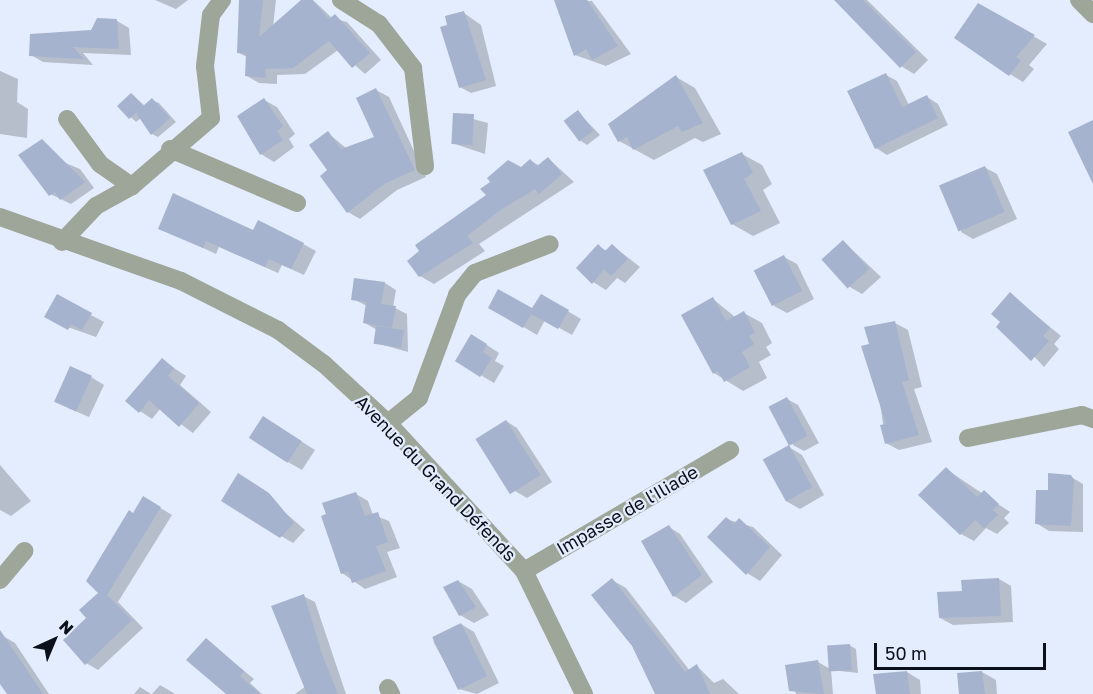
<!DOCTYPE html>
<meta charset="utf-8">
<style>
body{margin:0}
#map{position:relative;width:1093px;height:694px;overflow:hidden;background:#e4edfe;font-family:"Golos Text",sans-serif}
div>[style]{position:absolute}
[style*='--x']{left:calc(var(--x)*1px);top:calc(var(--y)*1px);width:calc(var(--w)*1px);rotate:calc(var(--a)*1deg)}
.shadow>*{inset:0;background:#0003}
.building>*{inset:0;background:#a6b3ce;transform-origin:0 0}
.minor>*{height:18px;margin:-9px;padding:0 9px;transform-origin:9px;border-radius:9px;background:#9ea599}
span{translate:-50% -50%;white-space:nowrap;text-align:center;line-height:1.15;-webkit-text-stroke:4.5px #e4edfe;paint-order:stroke}
.street-label{font-size:18px;color:#0c101a}
.north{position:absolute;left:24px;top:610px;width:60px;height:60px;-webkit-text-stroke:4px #e4edfe;paint-order:stroke;rotate:44deg;font-size:16px;font-weight:700;line-height:24px;text-align:center;color:#0c101a}
.north::after{content:'';display:block;margin:auto;width:21px;height:27px;background:#0c101a;clip-path:polygon(50% 0,100% 100%,50% 72%,0 100%)}
.scale{position:absolute;left:874px;top:643px;width:172px;height:27px;box-sizing:border-box;border:3px solid #0c101a;border-top:0;padding-left:8px;font-size:18px;line-height:21px;white-space:nowrap;color:#0c101a;-webkit-text-stroke:4px #e4edfe;paint-order:stroke}
</style>
<div id="map">
<div class="shadow">
<i style="clip-path:polygon(188px 0,176px 9px,155px 0)"></i>
<i style="clip-path:polygon(241px 0,276px 0,273px 27px,303px 0,313px 0,332px 18px,347px 22px,381px 60px,365px 74px,338px 50px,305px 74px,277px 75px,277px 84px,259px 83px,247px 76px,247px 57px,239px 53px)"></i>
<i style="clip-path:polygon(564px 0,592px 1px,631px 54px,606px 66px,575px 55px)"></i>
<i style="clip-path:polygon(842px 0,867px 0,928px 60px,914px 74px,901px 66px)"></i>
<i style="clip-path:polygon(979px 5px,1047px 44px,1029px 65px,1034px 69px,1023px 82px,1010px 74px)"></i>
<i style="clip-path:polygon(464px 13px,481px 25px,496px 86px,471px 93px,460px 87px)"></i>
<i style="clip-path:polygon(117px 21px,129px 28px,131px 55px,83px 53px,93px 65px,43px 62px,31px 55px)"></i>
<i style="clip-path:polygon(0 71px,18px 79px,17px 102px,28px 109px,27px 138px,0 134px)"></i>
<i style="clip-path:polygon(886px 75px,897px 81px,909px 105px,927px 97px,938px 104px,948px 125px,887px 155px,876px 148px)"></i>
<i style="clip-path:polygon(676px 77px,695px 88px,721px 134px,703px 142px,695px 138px,654px 160px,619px 141px)"></i>
<i style="clip-path:polygon(376px 90px,389px 97px,426px 177px,397px 190px,360px 219px,348px 212px,329px 170px,328px 133px,347px 149px,376px 138px)"></i>
<i style="clip-path:polygon(132px 94px,145px 106px,152px 100px,159px 103px,176px 122px,158px 137px,152px 134px,141px 118px,136px 122px,119px 106px)"></i>
<i style="clip-path:polygon(264px 100px,277px 107px,295px 134px,289px 139px,294px 147px,274px 162px,261px 154px)"></i>
<i style="clip-path:polygon(578px 112px,600px 135px,587px 145px,581px 141px)"></i>
<i style="clip-path:polygon(455px 114px,488px 123px,485px 154px,452px 143px)"></i>
<i style="clip-path:polygon(42px 141px,63px 162px,80px 169px,94px 188px,71px 204px,50px 194px)"></i>
<i style="clip-path:polygon(742px 154px,762px 165px,772px 184px,763px 190px,780px 223px,753px 236px,732px 224px)"></i>
<i style="clip-path:polygon(549px 159px,574px 182px,479px 244px,485px 251px,434px 284px,420px 276px,409px 261px,531px 161px,540px 166px)"></i>
<i style="clip-path:polygon(984px 167px,997px 174px,1017px 219px,973px 239px,961px 232px)"></i>
<i style="clip-path:polygon(160px 228px,303px 244px,316px 251px,304px 275px,282px 265px,278px 273px,219px 247px,216px 254px)"></i>
<i style="clip-path:polygon(844px 242px,881px 277px,862px 294px,848px 286px)"></i>
<i style="clip-path:polygon(598px 246px,607px 251px,613px 246px,640px 267px,625px 283px,617px 278px,606px 290px,593px 282px)"></i>
<i style="clip-path:polygon(784px 257px,797px 264px,814px 299px,787px 313px,774px 306px)"></i>
<i style="clip-path:polygon(385px 283px,396px 290px,393px 307px,407px 314px,408px 352px,376px 343px,377px 330px,365px 323px,367px 306px,353px 299px)"></i>
<i style="clip-path:polygon(1010px 294px,1061px 336px,1054px 344px,1059px 349px,1044px 367px,1002px 322px)"></i>
<i style="clip-path:polygon(542px 296px,581px 319px,572px 335px,545px 320px,537px 335px,490px 307px,533px 310px)"></i>
<i style="clip-path:polygon(713px 299px,735px 317px,744px 313px,762px 323px,772px 343px,766px 347px,771px 355px,759px 362px,767px 378px,743px 391px,714px 373px,683px 316px)"></i>
<i style="clip-path:polygon(91px 315px,104px 322px,96px 337px,59px 324px)"></i>
<i style="clip-path:polygon(895px 323px,908px 330px,922px 387px,914px 389px,932px 442px,899px 450px,886px 443px,871px 345px)"></i>
<i style="clip-path:polygon(484px 343px,499px 353px,495px 361px,504px 366px,494px 383px,457px 361px)"></i>
<i style="clip-path:polygon(162px 360px,186px 376px,180px 385px,211px 412px,193px 433px,160px 409px,152px 419px,140px 411px)"></i>
<i style="clip-path:polygon(91px 377px,104px 385px,89px 417px,68px 408px)"></i>
<i style="clip-path:polygon(787px 399px,798px 405px,819px 443px,804px 451px,793px 445px)"></i>
<i style="clip-path:polygon(506px 421px,517px 428px,552px 482px,527px 498px,515px 491px)"></i>
<i style="clip-path:polygon(277px 426px,315px 450px,302px 470px,288px 462px)"></i>
<i style="clip-path:polygon(789px 447px,802px 455px,824px 495px,800px 509px,786px 501px)"></i>
<i style="clip-path:polygon(0 465px,31px 501px,11px 516px,0 510px)"></i>
<i style="clip-path:polygon(946px 469px,1010px 512px,1004px 518px,1009px 523px,997px 534px,986px 528px,974px 541px,961px 534px)"></i>
<i style="clip-path:polygon(1071px 477px,1083px 484px,1083px 532px,1049px 531px,1036px 523px,1050px 492px)"></i>
<i style="clip-path:polygon(250px 482px,305px 530px,293px 543px,281px 536px)"></i>
<i style="clip-path:polygon(356px 494px,368px 501px,373px 515px,389px 521px,400px 548px,387px 552px,397px 577px,365px 589px,342px 573px)"></i>
<i style="clip-path:polygon(144px 498px,172px 515px,118px 602px,143px 628px,98px 670px,86px 663px,100px 593px)"></i>
<i style="clip-path:polygon(726px 519px,753px 527px,782px 555px,760px 581px,747px 573px)"></i>
<i style="clip-path:polygon(669px 527px,680px 534px,713px 582px,686px 603px,674px 596px)"></i>
<i style="clip-path:polygon(999px 579px,1011px 586px,1013px 622px,953px 625px,940px 618px,964px 592px)"></i>
<i style="clip-path:polygon(612px 580px,626px 588px,690px 671px,697px 666px,714px 683px,723px 679px,739px 694px,689px 694px)"></i>
<i style="clip-path:polygon(458px 581px,472px 589px,489px 615px,474px 623px,460px 615px)"></i>
<i style="clip-path:polygon(303px 596px,315px 602px,346px 694px,295px 694px,306px 686px)"></i>
<i style="clip-path:polygon(461px 624px,474px 632px,499px 683px,477px 694px,459px 689px,434px 643px,433px 638px)"></i>
<i style="clip-path:polygon(3px 636px,15px 643px,49px 694px,8px 694px,0 683px)"></i>
<i style="clip-path:polygon(206px 640px,254px 679px,250px 683px,262px 694px,229px 694px)"></i>
<i style="clip-path:polygon(849px 645px,856px 649px,858px 673px,831px 670px,833px 694px,796px 694px,787px 666px,818px 662px,832px 670px)"></i>
<i style="clip-path:polygon(907px 672px,920px 680px,921px 694px,877px 694px)"></i>
<i style="clip-path:polygon(982px 672px,996px 680px,997px 694px,964px 694px)"></i>
<i style="clip-path:polygon(160px 685px,172px 692px,175px 694px,152px 694px)"></i>
<i style="clip-path:polygon(140px 687px,151px 694px,134px 694px)"></i>
</div>
<div class="building">
<i style="clip-path:polygon(239px 0,263px 0,259px 37px,301px 0,312px 0,329px 19px,335px 14px,370px 53px,352px 68px,329px 41px,293px 68px,265px 69px,266px 78px,245px 76px,246px 54px,237px 53px)"></i>
<i style="clip-path:polygon(554px 0,587px 0,618px 46px,592px 60px,586px 49px,574px 56px)"></i>
<i style="clip-path:polygon(834px 0,863px 0,916px 52px,900px 68px)"></i>
<i style="clip-path:polygon(978px 3px,1035px 35px,1016px 57px,1021px 60px,1009px 76px,954px 38px)"></i>
<i style="clip-path:polygon(464px 11px,486px 80px,459px 88px,440px 27px,447px 25px,445px 16px)"></i>
<i style="clip-path:polygon(97px 18px,117px 19px,119px 49px,73px 47px,84px 59px,29px 56px,30px 34px,91px 30px)"></i>
<i style="clip-path:polygon(886px 73px,902px 107px,927px 95px,938px 118px,875px 149px,847px 91px)"></i>
<i style="clip-path:polygon(676px 75px,703px 123px,682px 132px,678px 126px,633px 150px,627px 137px,618px 142px,608px 124px)"></i>
<i style="clip-path:polygon(376px 88px,415px 170px,384px 184px,347px 213px,320px 176px,327px 170px,309px 145px,328px 131px,341px 149px,374px 137px,356px 98px)"></i>
<i style="clip-path:polygon(131px 93px,143px 106px,152px 98px,170px 118px,151px 135px,136px 113px,129px 119px,117px 106px)"></i>
<i style="clip-path:polygon(264px 98px,283px 126px,277px 131px,283px 140px,260px 155px,237px 116px)"></i>
<i style="left:578px;top:110px;width:26px;height:18px;rotate:53deg"></i>
<i style="left:453px;top:113px;width:21px;height:31px;rotate:3deg"></i>
<i style="clip-path:polygon(1093px 120px,1093px 184px,1068px 132px)"></i>
<i style="clip-path:polygon(42px 139px,85px 182px,60px 200px,55px 192px,49px 196px,18px 155px)"></i>
<i style="clip-path:polygon(742px 152px,753px 173px,744px 179px,761px 211px,731px 225px,703px 170px)"></i>
<i style="clip-path:polygon(548px 157px,562px 174px,539px 194px,535px 189px,499px 211px,467px 236px,473px 243px,419px 277px,407px 261px,419px 251px,415px 245px,486px 195px,480px 189px,490px 182px,487px 178px,508px 160px,521px 167px,530px 159px,537px 166px)"></i>
<i style="left:985px;top:166px;width:50px;height:50px;rotate:67deg"></i>
<i style="clip-path:polygon(173px 193px,253px 230px,258px 220px,304px 243px,291px 269px,269px 259px,265px 267px,206px 241px,203px 248px,158px 229px)"></i>
<i style="left:843px;top:240px;width:39px;height:29px;rotate:48deg"></i>
<i style="clip-path:polygon(598px 244px,605px 251px,612px 244px,628px 259px,611px 276px,604px 269px,592px 284px,576px 268px)"></i>
<i style="left:784px;top:255px;width:40px;height:34px;rotate:63deg"></i>
<i style="clip-path:polygon(354px 278px,385px 282px,381px 304px,396px 306px,392px 328px,363px 323px,366px 302px,351px 300px)"></i>
<i style="clip-path:polygon(498px 289px,532px 308px,541px 294px,569px 310px,558px 329px,531px 314px,523px 328px,488px 308px)"></i>
<i style="clip-path:polygon(1010px 292px,1050px 328px,1043px 336px,1049px 341px,1031px 361px,996px 327px,1000px 322px,991px 314px)"></i>
<i style="clip-path:polygon(57px 294px,92px 313px,82px 330px,71px 324px,68px 330px,44px 317px)"></i>
<i style="clip-path:polygon(713px 297px,726px 321px,744px 311px,755px 333px,749px 336px,754px 344px,742px 352px,750px 367px,724px 382px,718px 371px,713px 374px,681px 315px)"></i>
<i style="clip-path:polygon(895px 321px,909px 380px,902px 382px,919px 435px,885px 444px,880px 425px,886px 424px,861px 346px,869px 344px,864px 327px)"></i>
<i style="left:376px;top:326px;width:28px;height:18px;rotate:8deg"></i>
<i style="clip-path:polygon(471px 334px,487px 344px,483px 352px,492px 358px,480px 377px,455px 361px)"></i>
<i style="clip-path:polygon(162px 358px,174px 368px,168px 376px,199px 403px,179px 427px,149px 400px,139px 413px,125px 401px)"></i>
<i style="left:70px;top:366px;width:24px;height:39px;rotate:24deg"></i>
<i style="left:787px;top:397px;width:44px;height:21px;rotate:62deg"></i>
<i style="left:263px;top:416px;width:46px;height:26px;rotate:33deg"></i>
<i style="left:506px;top:420px;width:65px;height:36px;rotate:58deg"></i>
<i style="left:789px;top:445px;width:48px;height:30px;rotate:61deg"></i>
<i style="clip-path:polygon(946px 467px,977px 497px,984px 490px,999px 504px,993px 510px,998px 515px,984px 528px,975px 520px,960px 535px,918px 495px)"></i>
<i style="clip-path:polygon(238px 473px,269px 493px,294px 523px,280px 538px,221px 501px)"></i>
<i style="clip-path:polygon(1048px 473px,1071px 475px,1074px 480px,1071px 526px,1035px 524px,1036px 490px,1048px 490px)"></i>
<i style="clip-path:polygon(356px 492px,365px 516px,378px 512px,388px 542px,376px 546px,386px 571px,352px 583px,348px 572px,341px 574px,321px 516px,326px 514px,322px 503px)"></i>
<i style="clip-path:polygon(143px 496px,161px 507px,107px 595px,132px 620px,85px 665px,63px 640px,86px 618px,79px 610px,98px 593px,86px 581px,129px 510px,133px 513px)"></i>
<i style="clip-path:polygon(726px 517px,734px 524px,739px 518px,770px 547px,746px 575px,707px 537px)"></i>
<i style="clip-path:polygon(669px 525px,702px 575px,673px 597px,641px 541px)"></i>
<i style="clip-path:polygon(612px 578px,685px 672px,697px 664px,710px 694px,655px 694px,632px 646px,591px 595px)"></i>
<i style="clip-path:polygon(999px 578px,1001px 616px,939px 618px,937px 592px,962px 591px,961px 580px)"></i>
<i style="clip-path:polygon(458px 580px,476px 607px,459px 616px,443px 587px)"></i>
<i style="clip-path:polygon(304px 594px,322px 654px,338px 694px,307px 694px,271px 606px)"></i>
<i style="left:461px;top:623px;width:59px;height:32px;rotate:64deg"></i>
<i style="clip-path:polygon(0 630px,43px 694px,7px 694px,0 684px)"></i>
<i style="clip-path:polygon(206px 638px,244px 671px,240px 676px,260px 694px,226px 694px,186px 660px)"></i>
<i style="left:850px;top:644px;width:26px;height:23px;rotate:86deg"></i>
<i style="clip-path:polygon(818px 660px,824px 694px,789px 691px,785px 665px)"></i>
<i style="clip-path:polygon(907px 671px,910px 694px,876px 694px,873px 674px)"></i>
<i style="clip-path:polygon(982px 671px,985px 694px,959px 694px,957px 673px)"></i>
</div>
<div class="minor">
<i style="--x:341;--y:0;--w:45;--a:32.3"></i>
<i style="--x:379;--y:24;--w:56;--a:52.3"></i>
<i style="--x:413;--y:68;--w:99;--a:83"></i>
<i style="--x:1079;--y:0;--w:20;--a:45"></i>
<i style="--x:67;--y:119;--w:56;--a:53.7"></i>
<i style="--x:100;--y:164;--w:39;--a:35"></i>
<i style="--x:170;--y:149;--w:138;--a:23"></i>
<i style="--x:0;--y:217;--w:192;--a:19.5"></i>
<i style="--x:181;--y:281;--w:109;--a:26.8"></i>
<i style="--x:278;--y:330;--w:57;--a:36.5"></i>
<i style="--x:324;--y:364;--w:87;--a:42.7"></i>
<i style="--x:388;--y:423;--w:201;--a:47.4"></i>
<i style="--x:524;--y:571;--w:137;--a:64"></i>
<i style="--x:62;--y:242;--w:50;--a:-46.6"></i>
<i style="--x:96;--y:206;--w:41;--a:-29.1"></i>
<i style="--x:132;--y:186;--w:104;--a:-40.7"></i>
<i style="--x:211;--y:118;--w:52;--a:-96.6"></i>
<i style="--x:205;--y:66;--w:51;--a:-83.3"></i>
<i style="--x:211;--y:15;--w:19;--a:-54"></i>
<i style="--x:388;--y:423;--w:40;--a:-39"></i>
<i style="--x:419;--y:398;--w:110;--a:-69.7"></i>
<i style="--x:457;--y:295;--w:28;--a:-51"></i>
<i style="--x:475;--y:273;--w:80;--a:-21.1"></i>
<i style="--x:968;--y:438;--w:116;--a:-11.4"></i>
<i style="--x:1082;--y:415;--w:12;--a:20"></i>
<i style="--x:524;--y:571;--w:239;--a:-30.4"></i>
<i style="--x:0;--y:580;--w:38;--a:-50"></i>
<i style="--x:388;--y:688;--w:7;--a:63"></i>
</div>
<div class="street-label">
<span style="left:436px;top:478px;rotate:46deg">Avenue du Grand Défends</span>
<span style="left:627px;top:510px;rotate:-30deg">Impasse de l'Iliade</span>
</div>
<div class="north">N</div>
<div class="scale">50 m</div>
</div>
